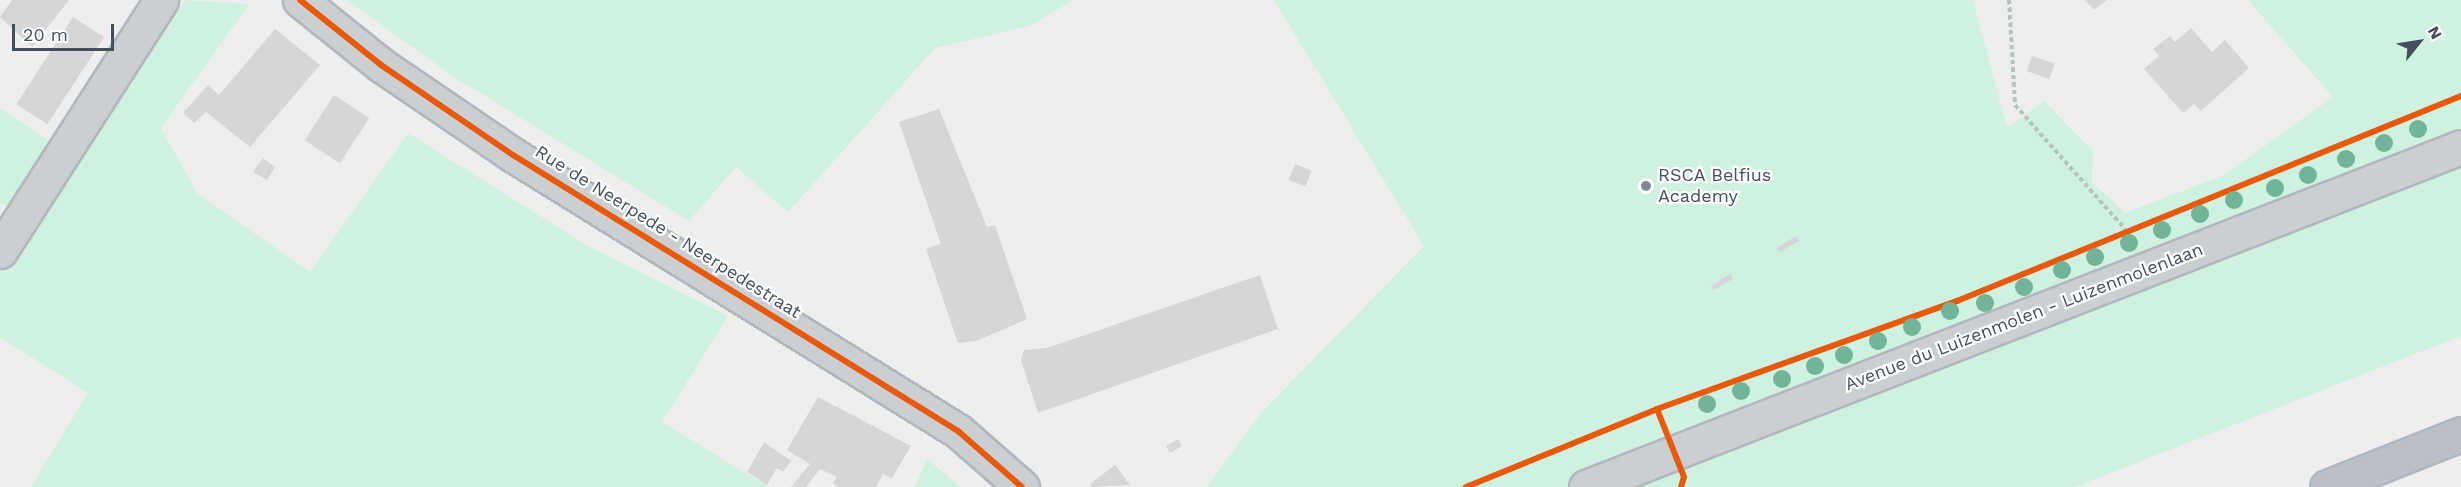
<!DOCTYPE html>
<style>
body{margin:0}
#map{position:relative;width:2461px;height:487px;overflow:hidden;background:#efeeee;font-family:"Work Sans",sans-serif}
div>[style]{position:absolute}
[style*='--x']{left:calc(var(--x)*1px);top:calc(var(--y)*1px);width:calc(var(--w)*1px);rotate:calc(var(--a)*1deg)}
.green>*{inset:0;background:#cff1df}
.building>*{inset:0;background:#d6d6d9;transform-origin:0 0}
.path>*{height:4px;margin-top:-2px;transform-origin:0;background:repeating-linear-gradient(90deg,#b6c4c1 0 4.5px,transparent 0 7.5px)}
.roads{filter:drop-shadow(2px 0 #b2b7bf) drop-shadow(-2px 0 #b2b7bf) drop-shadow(0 2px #b2b7bf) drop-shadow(0 -2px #b2b7bf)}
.minor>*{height:33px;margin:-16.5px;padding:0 16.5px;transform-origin:16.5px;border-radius:16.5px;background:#cbcfd2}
.highway>*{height:33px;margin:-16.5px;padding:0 16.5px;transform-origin:16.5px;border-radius:16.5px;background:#bbc0c7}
.cycleway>*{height:6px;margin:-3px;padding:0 3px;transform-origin:3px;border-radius:3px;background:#e8590c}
.trees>*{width:18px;height:18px;margin:-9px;border-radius:50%;background:#72b498}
.dots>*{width:16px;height:16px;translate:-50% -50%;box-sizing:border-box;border:3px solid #fff;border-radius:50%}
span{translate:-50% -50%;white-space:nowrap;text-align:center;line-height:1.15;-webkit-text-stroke:4.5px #fff;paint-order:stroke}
.poi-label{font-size:18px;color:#434f5c}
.left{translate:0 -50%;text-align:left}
.street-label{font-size:18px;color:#434f5c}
.north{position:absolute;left:2389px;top:12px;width:60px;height:60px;-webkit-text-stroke:4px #fff;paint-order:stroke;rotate:60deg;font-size:16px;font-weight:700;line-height:24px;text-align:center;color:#434f5c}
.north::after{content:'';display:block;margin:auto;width:21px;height:27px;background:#434f5c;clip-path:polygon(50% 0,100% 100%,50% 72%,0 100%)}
.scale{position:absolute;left:12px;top:24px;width:102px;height:27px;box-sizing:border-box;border:3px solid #434f5c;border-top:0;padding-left:8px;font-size:18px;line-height:21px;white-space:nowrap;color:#434f5c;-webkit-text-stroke:4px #fff;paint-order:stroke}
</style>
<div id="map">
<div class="green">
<i style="clip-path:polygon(185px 0,249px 4px,161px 128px,197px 193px,310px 272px,408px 133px,590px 247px,728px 316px,662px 422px,769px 487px,31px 487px,88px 393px,0 337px,0 269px,31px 221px,0 202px,0 108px,78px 160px)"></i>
<i style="clip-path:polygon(347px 0,1073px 0,1030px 26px,935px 48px,788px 212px,736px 167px,689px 221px,451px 75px)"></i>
<i style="clip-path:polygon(1274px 0,1973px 0,2007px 128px,2044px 101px,2093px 151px,2092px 182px,2125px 213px,2224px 175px,2333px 97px,2248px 0,2461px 0,2461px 336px,2075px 487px,1207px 487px,1261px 413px,1424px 246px)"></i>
<i style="clip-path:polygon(927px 459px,961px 487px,915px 487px)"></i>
</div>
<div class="building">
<i style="clip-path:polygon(12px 0,69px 0,32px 47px,0 17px)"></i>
<i style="clip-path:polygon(2085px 0,2107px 0,2094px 10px)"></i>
<i style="left:73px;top:17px;width:37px;height:104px;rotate:33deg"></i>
<i style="clip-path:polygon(2191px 28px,2212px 52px,2225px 40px,2249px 68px,2201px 111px,2194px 104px,2183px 113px,2144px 69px,2159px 56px,2153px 49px,2170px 36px,2175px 42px)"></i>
<i style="clip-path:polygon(275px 29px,320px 65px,250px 147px,206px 112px,194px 123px,183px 113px,208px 85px,219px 95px)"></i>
<i style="left:2032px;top:56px;width:24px;height:16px;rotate:19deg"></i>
<i style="left:334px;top:95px;width:42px;height:54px;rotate:33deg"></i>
<i style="clip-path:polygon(939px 109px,987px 227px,995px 225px,1027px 319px,976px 341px,958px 343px,926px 249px,941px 244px,899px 122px)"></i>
<i style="clip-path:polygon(263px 158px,275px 167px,267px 180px,253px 172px)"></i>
<i style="left:1295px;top:164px;width:18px;height:17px;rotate:22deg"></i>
<i style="clip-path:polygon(1796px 236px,1799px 241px,1780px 252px,1777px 248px)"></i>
<i style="clip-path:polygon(1730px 274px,1733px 279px,1714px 290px,1711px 286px)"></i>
<i style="clip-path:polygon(1260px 275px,1278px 329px,1038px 413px,1021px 360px,1024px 350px,1047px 348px)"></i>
<i style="clip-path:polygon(818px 397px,911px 446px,892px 478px,883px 474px,876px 487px,839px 487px,833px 483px,837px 477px,820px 469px,806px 487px,791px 487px,810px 464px,787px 450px)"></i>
<i style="left:1178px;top:439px;width:8px;height:14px;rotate:60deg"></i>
<i style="clip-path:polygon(764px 442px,791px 461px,783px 472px,777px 468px,767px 485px,747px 472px)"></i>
<i style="clip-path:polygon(1115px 465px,1130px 485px,1092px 487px,1090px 484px)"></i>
</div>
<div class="path">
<i style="--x:2009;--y:0;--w:105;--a:86.7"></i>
<i style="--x:2015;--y:105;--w:166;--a:48.4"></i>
</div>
<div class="roads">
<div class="minor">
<i style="--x:300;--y:0;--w:104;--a:38.7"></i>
<i style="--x:381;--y:65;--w:160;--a:34.3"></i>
<i style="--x:513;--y:155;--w:524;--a:31.81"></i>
<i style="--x:958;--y:431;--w:85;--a:41.2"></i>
<i style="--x:0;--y:251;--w:298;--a:-57.3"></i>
<i style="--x:1586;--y:487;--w:939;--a:-21.23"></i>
</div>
<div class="highway">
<i style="--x:2327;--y:487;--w:144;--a:-21.6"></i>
</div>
</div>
<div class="cycleway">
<i style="--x:300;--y:0;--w:104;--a:38.7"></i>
<i style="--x:381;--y:65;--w:160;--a:34.3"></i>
<i style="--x:513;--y:155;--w:524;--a:31.81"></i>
<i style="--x:958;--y:431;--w:85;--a:41.2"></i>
<i style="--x:1657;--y:409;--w:73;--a:68.3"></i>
<i style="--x:1684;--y:477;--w:10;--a:107"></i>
<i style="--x:1466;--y:487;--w:206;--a:-22.2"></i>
<i style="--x:1657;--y:409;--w:319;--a:-19.8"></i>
<i style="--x:1957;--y:301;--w:544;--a:-22.13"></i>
</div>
<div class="trees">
<i style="left:2418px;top:129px"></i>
<i style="left:2384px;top:143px"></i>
<i style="left:2346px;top:159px"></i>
<i style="left:2308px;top:175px"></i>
<i style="left:2275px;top:188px"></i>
<i style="left:2234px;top:200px"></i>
<i style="left:2200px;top:214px"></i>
<i style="left:2162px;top:230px"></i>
<i style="left:2129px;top:243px"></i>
<i style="left:2095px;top:257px"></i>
<i style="left:2062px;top:270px"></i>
<i style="left:2024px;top:287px"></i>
<i style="left:1985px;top:303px"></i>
<i style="left:1950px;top:311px"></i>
<i style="left:1912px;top:327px"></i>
<i style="left:1878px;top:341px"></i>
<i style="left:1844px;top:355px"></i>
<i style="left:1815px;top:366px"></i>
<i style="left:1782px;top:379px"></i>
<i style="left:1741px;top:391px"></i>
<i style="left:1707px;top:404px"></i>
</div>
<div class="dots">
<i style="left:1646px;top:186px;background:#7f878f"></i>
</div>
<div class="poi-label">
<span class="left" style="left:1658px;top:186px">RSCA Belfius<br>Academy</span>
</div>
<div class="street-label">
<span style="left:668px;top:232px;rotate:32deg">Rue de Neerpede - Neerpedestraat</span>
<span style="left:2024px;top:317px;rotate:-21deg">Avenue du Luizenmolen - Luizenmolenlaan</span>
</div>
<div class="north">N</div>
<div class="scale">20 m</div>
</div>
